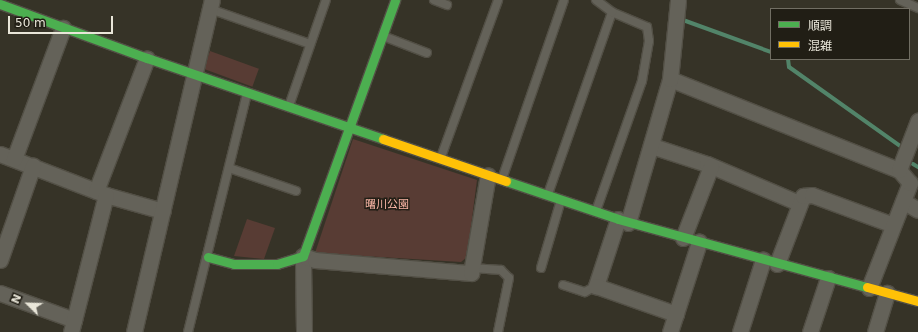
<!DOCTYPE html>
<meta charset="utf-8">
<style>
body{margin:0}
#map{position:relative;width:918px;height:332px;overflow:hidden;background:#363327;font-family:"DejaVu Sans","Noto Sans JP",sans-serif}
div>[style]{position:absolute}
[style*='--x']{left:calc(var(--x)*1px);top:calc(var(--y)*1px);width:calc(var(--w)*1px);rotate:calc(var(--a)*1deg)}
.green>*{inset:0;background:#583c34;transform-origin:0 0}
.stream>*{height:4px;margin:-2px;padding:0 2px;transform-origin:2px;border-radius:2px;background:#528469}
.roads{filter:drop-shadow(1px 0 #524f45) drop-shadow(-1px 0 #524f45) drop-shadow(0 1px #524f45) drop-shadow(0 -1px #524f45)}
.lane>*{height:8px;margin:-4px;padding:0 4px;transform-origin:4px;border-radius:4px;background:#646259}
.street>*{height:15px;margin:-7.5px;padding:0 7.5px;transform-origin:7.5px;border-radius:7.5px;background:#646259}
.fast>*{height:9px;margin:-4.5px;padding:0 4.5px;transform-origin:4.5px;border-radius:4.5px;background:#4caf50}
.slow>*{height:9px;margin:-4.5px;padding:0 4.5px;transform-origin:4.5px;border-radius:4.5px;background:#ffc107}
span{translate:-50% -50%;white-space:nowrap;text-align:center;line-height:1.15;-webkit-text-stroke:3px #211e15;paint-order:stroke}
.park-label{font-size:11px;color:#fcb8a7}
.legend{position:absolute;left:770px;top:8px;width:140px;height:52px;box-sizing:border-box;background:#211e15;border:1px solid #716e63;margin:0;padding:5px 7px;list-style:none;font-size:12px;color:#e9e6d9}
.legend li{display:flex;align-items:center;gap:8px;height:20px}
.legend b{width:20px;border:1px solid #716e63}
.north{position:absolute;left:8px;top:284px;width:40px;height:40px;-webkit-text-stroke:3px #211e15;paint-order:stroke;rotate:293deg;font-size:11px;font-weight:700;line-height:16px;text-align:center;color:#e9e6d9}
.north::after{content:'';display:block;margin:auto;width:14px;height:18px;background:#e9e6d9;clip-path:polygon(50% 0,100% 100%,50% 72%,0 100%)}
.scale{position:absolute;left:8px;top:16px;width:105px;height:18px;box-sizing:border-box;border:2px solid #e9e6d9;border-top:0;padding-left:5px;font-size:12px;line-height:14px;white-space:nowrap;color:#e9e6d9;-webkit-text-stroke:3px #211e15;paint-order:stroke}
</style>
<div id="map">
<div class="green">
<i style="left:210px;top:51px;width:52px;height:19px;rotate:20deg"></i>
<i style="clip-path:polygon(353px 139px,477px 180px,467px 257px,461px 262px,315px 253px)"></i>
<i style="clip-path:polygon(247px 219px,275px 228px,264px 259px,234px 256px)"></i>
</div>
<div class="stream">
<i style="--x:683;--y:20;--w:94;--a:20"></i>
<i style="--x:788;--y:59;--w:8;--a:83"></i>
<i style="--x:789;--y:67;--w:140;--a:35.4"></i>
<i style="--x:913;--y:164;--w:6;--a:31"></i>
</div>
<div class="roads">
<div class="lane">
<i style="--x:434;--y:0;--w:14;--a:21"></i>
<i style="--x:900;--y:0;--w:20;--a:24"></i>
<i style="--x:210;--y:9;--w:106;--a:19.3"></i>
<i style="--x:383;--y:36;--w:47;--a:21.1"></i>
<i style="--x:289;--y:106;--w:112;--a:-70.8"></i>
<i style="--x:441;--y:157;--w:167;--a:-70"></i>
<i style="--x:229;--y:168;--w:71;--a:18.9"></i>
<i style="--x:502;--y:179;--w:189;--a:-70.9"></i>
<i style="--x:548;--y:194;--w:193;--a:-70.6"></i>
<i style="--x:596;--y:211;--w:138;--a:-70.5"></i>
<i style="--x:642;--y:81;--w:41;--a:-80.1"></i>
<i style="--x:649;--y:41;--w:14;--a:-98"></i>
<i style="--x:647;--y:27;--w:38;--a:-157"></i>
<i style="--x:612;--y:12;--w:20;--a:-143"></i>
<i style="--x:472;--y:268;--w:29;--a:4"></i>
<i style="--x:501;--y:270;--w:11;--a:45"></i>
<i style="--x:509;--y:278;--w:55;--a:101.5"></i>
<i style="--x:541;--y:268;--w:71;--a:-73.6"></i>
<i style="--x:563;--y:285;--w:23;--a:18"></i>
<i style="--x:585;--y:292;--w:13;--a:-29"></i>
<i style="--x:188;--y:332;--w:245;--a:-76.1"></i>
</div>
<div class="street">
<i style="--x:670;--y:79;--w:246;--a:21.7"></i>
<i style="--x:652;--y:146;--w:58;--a:18.1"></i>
<i style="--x:707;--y:164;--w:100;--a:23"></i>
<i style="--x:0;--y:154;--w:114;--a:21.1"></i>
<i style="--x:106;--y:195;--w:59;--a:15.7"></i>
<i style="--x:14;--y:159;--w:140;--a:-69.5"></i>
<i style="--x:96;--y:191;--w:142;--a:-69"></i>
<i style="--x:903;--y:201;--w:17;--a:31"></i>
<i style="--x:618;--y:219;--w:71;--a:108.2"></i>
<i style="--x:596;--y:286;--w:85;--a:19.3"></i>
<i style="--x:628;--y:223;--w:150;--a:-73.7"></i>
<i style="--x:670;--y:79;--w:79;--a:-84.2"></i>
<i style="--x:683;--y:238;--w:77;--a:-68.7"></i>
<i style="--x:0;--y:260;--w:100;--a:-70.7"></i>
<i style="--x:777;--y:264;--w:73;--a:-69.1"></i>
<i style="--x:803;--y:196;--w:9;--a:-6"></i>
<i style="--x:812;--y:195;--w:86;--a:20.3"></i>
<i style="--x:869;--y:288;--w:113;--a:-68.7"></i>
<i style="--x:910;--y:183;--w:17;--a:-130"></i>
<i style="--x:899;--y:170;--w:53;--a:-68.8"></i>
<i style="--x:0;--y:293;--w:79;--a:20"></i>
<i style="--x:71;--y:332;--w:141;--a:-75.7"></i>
<i style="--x:134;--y:332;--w:341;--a:-76.8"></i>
<i style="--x:304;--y:332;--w:76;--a:-90.8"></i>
<i style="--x:303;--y:256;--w:13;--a:18"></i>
<i style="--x:315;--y:260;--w:157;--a:4.8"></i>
<i style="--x:471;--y:273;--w:99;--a:-80.2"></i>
<i style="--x:670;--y:332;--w:95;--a:-72.1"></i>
<i style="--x:740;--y:332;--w:76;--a:-72.3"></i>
<i style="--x:810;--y:332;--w:57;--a:-71.6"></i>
<i style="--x:875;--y:332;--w:41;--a:-72.9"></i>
</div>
<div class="fast">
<i style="--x:0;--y:4;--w:157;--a:20.2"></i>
<i style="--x:147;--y:58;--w:250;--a:18.9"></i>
<i style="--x:506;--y:181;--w:118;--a:18.7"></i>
<i style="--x:618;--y:219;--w:258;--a:15.3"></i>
<i style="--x:208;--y:257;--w:27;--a:15"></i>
<i style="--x:234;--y:264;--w:43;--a:0"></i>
<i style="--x:277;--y:264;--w:27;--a:-17"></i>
<i style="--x:303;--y:256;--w:272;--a:-70.2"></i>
</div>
<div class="slow">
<i style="--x:383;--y:139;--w:130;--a:18.9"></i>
<i style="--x:867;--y:287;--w:53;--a:15.4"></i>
</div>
</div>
<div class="park-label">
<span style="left:387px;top:205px">曙川公園</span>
</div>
<ul class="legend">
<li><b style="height:5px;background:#4caf50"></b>順調</li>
<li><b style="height:5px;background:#ffc107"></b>混雑</li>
</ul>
<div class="north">N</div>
<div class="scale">50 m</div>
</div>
